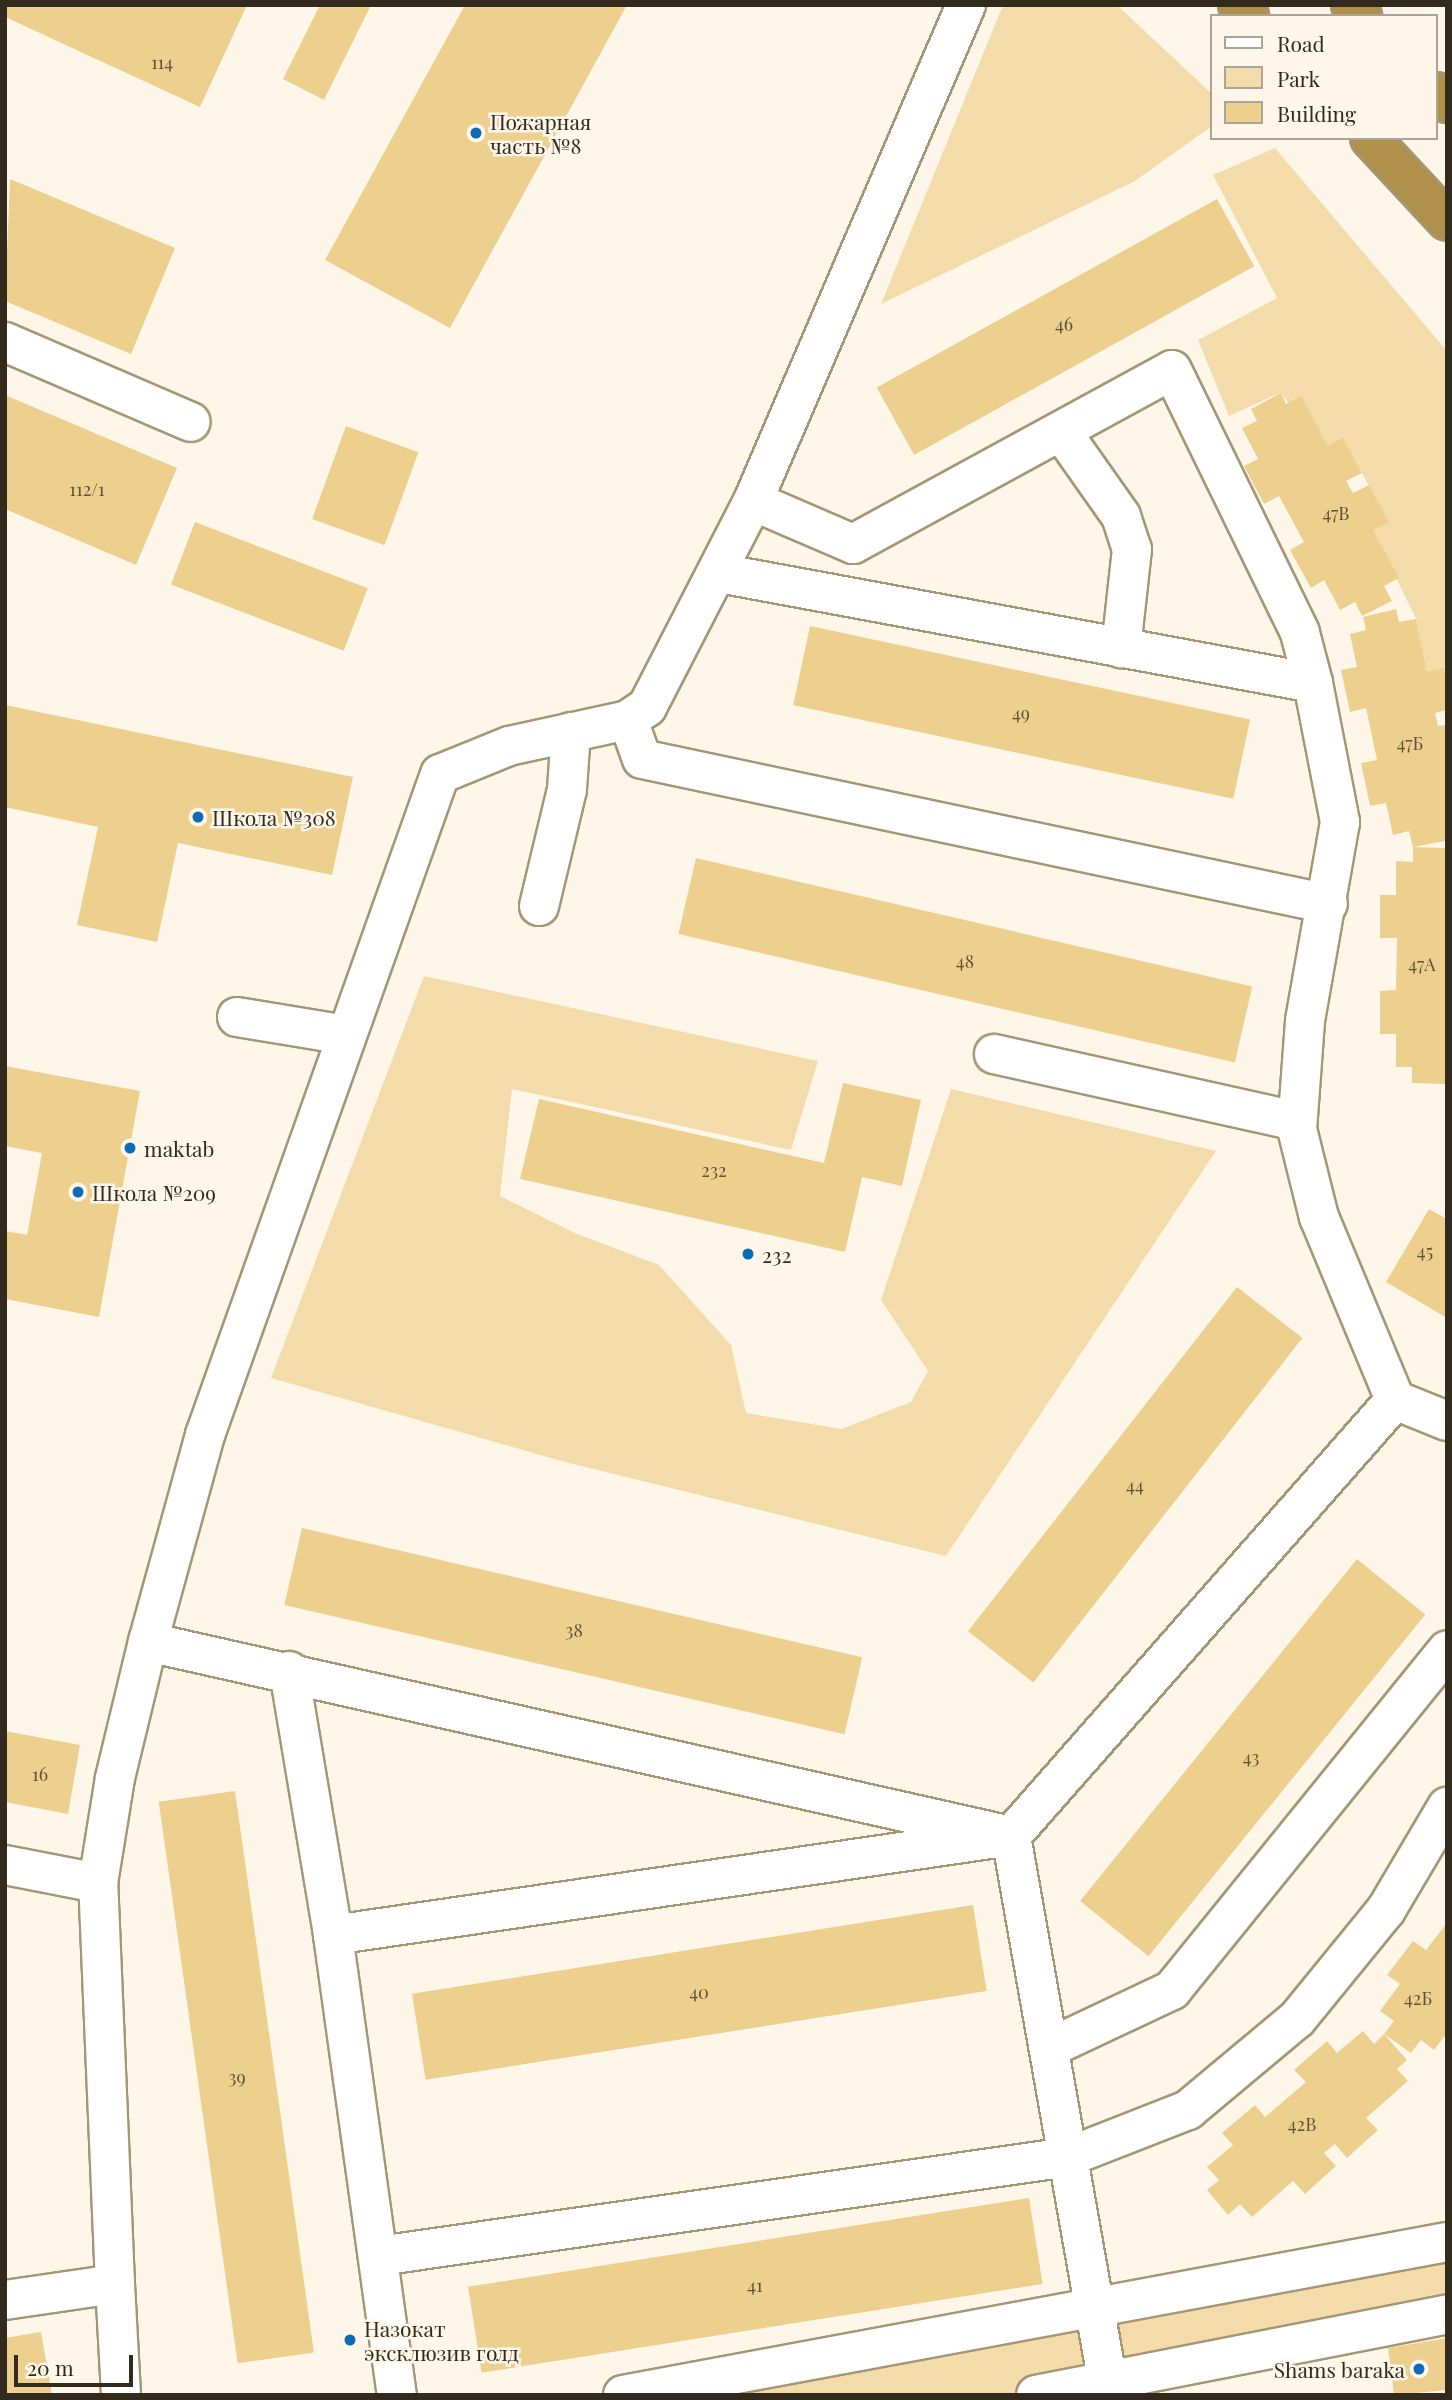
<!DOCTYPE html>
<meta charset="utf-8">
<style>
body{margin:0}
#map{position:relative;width:1452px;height:2400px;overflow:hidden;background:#fef7e9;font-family:"Playfair Display",serif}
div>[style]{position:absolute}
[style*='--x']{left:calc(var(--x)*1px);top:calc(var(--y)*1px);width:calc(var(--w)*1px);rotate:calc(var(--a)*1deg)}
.green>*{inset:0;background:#f3dcaa}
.building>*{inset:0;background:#edcf8e;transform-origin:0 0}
.roads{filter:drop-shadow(2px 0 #a59675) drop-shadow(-2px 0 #a59675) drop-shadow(0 2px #a59675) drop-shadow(0 -2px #a59675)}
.minor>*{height:38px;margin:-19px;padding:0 19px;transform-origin:19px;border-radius:19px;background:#fff}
.highway>*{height:38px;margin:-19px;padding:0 19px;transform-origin:19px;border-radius:19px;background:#b0914c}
.dots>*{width:19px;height:19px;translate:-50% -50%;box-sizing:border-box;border:4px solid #fef7e9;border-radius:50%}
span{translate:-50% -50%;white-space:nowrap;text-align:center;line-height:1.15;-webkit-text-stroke:5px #fef7e9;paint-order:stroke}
.number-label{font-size:18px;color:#605339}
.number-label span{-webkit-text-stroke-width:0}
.poi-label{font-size:21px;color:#312a1d}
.left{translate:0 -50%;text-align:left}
.right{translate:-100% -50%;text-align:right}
.frame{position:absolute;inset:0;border:7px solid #312a1d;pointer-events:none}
.legend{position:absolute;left:1210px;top:14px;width:228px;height:126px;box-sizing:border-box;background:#fef7e9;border:2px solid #aca597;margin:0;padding:9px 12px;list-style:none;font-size:21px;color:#312a1d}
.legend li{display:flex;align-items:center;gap:14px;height:35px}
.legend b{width:35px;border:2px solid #aca597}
.scale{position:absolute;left:14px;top:2355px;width:119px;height:32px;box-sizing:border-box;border:4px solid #312a1d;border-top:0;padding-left:9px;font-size:21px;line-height:24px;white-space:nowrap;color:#312a1d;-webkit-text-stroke:5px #fef7e9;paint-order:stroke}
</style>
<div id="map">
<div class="green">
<i style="clip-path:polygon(1003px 5px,1117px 5px,1212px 94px,1212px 126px,1135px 181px,881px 304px)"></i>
<i style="clip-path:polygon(1275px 148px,1447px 351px,1447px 681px,1444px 668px,1427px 671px,1416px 619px,1373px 530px,1388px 522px,1343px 437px,1328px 446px,1280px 393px,1229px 416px,1198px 340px,1277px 298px,1213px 175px)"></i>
<i style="clip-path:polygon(424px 976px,818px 1061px,791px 1150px,512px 1089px,500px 1196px,575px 1233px,659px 1265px,731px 1345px,746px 1413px,841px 1429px,911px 1402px,928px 1371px,881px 1300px,951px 1089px,1216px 1151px,946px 1556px,565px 1462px,271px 1378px)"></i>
<i style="clip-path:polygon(1447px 2242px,1447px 2314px,1036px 2395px,623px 2395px)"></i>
</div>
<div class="building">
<i style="clip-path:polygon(5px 5px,247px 5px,200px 107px,5px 17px)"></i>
<i style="clip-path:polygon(320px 5px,371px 5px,324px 100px,283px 79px)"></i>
<i style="clip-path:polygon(465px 5px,627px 5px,450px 328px,325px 260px)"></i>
<i style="clip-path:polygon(10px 179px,175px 248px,131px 354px,5px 301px)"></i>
<i style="left:1217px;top:199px;width:77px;height:389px;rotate:61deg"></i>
<i style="clip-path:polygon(1281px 393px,1286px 404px,1301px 396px,1328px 446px,1343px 437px,1362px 473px,1346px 481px,1353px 493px,1369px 485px,1389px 522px,1373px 530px,1399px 578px,1384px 586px,1392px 601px,1362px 616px,1355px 602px,1340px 610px,1324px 580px,1311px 588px,1290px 550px,1304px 542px,1279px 496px,1264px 504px,1244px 466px,1258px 459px,1242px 428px,1257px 421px,1251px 409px)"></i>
<i style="clip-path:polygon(5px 395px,177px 468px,136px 565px,5px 509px)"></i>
<i style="left:346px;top:426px;width:77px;height:99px;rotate:20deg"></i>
<i style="left:195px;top:522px;width:185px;height:67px;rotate:21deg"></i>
<i style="clip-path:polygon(1396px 609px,1399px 622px,1416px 619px,1427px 671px,1444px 668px,1447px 681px,1447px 710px,1435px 713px,1438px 726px,1447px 725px,1445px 841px,1413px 847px,1409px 831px,1393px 835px,1386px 803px,1370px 806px,1361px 763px,1377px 760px,1366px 708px,1350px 712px,1341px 670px,1357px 667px,1350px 634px,1366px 630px,1363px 617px)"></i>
<i style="left:810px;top:626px;width:450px;height:81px;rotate:12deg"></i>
<i style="clip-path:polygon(5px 705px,353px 777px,332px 875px,178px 843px,157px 942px,77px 925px,98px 827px,5px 807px)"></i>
<i style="clip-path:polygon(1413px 847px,1447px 848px,1445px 1084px,1412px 1083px,1412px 1067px,1396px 1067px,1396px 1034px,1380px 1034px,1380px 991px,1396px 990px,1397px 938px,1380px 938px,1380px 895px,1396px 895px,1396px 861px,1413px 862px)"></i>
<i style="left:696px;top:858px;width:571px;height:78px;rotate:13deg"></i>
<i style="clip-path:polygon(5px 1066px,140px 1091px,99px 1317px,5px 1299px,5px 1231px,27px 1235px,42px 1153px,5px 1146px)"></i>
<i style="clip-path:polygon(843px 1083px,921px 1100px,902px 1186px,862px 1177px,845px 1252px,520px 1179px,539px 1099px,824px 1163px)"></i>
<i style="clip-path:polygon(1429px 1209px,1447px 1219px,1447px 1318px,1386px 1282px)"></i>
<i style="left:1237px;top:1287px;width:83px;height:437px;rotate:38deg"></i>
<i style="left:302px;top:1528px;width:575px;height:79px;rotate:13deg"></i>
<i style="left:1357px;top:1559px;width:88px;height:440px;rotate:39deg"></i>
<i style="clip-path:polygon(5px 1731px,80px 1745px,68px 1814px,5px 1802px)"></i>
<i style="left:235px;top:1791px;width:567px;height:77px;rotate:82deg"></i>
<i style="left:973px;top:1905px;width:87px;height:568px;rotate:81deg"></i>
<i style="clip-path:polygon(1447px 1923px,1447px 2033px,1434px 2050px,1421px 2040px,1411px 2053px,1384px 2034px,1394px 2021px,1380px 2011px,1400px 1984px,1387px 1975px,1413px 1941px,1426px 1950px)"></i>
<i style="clip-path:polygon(1363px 2031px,1374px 2044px,1384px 2034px,1407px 2060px,1397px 2069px,1408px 2081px,1366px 2118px,1378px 2130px,1347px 2158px,1335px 2144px,1324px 2153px,1336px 2166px,1305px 2194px,1293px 2181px,1252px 2217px,1240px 2204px,1228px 2215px,1207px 2190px,1219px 2180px,1207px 2167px,1233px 2145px,1222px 2133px,1255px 2105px,1265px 2117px,1306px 2082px,1294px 2070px,1327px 2041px,1337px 2053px)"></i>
<i style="left:1029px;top:2198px;width:87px;height:568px;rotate:81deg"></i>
<i style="clip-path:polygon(41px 2332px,52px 2395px,5px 2395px,5px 2338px)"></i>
<i style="clip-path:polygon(1447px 2338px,1447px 2390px,1394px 2395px,1388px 2348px)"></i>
</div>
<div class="roads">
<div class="minor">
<i style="--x:966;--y:5;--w:540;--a:113.24"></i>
<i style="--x:753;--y:501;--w:232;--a:117.2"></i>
<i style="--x:647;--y:707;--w:23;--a:146"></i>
<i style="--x:628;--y:720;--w:122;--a:167.7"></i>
<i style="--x:509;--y:746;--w:74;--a:157.9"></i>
<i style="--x:440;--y:774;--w:702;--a:109.57"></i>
<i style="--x:205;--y:1435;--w:215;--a:105.4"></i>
<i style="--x:148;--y:1642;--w:885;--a:12.67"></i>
<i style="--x:1011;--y:1836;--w:581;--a:-48.63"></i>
<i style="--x:1395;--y:1400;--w:56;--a:22"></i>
<i style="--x:5;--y:342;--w:202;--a:23.3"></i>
<i style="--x:1061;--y:431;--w:104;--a:54.8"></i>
<i style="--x:1121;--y:516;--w:35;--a:72"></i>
<i style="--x:1132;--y:549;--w:100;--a:96.3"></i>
<i style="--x:753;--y:501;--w:109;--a:23.3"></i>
<i style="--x:853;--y:544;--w:363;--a:-28.6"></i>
<i style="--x:1172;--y:370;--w:292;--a:64"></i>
<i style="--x:1300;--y:633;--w:52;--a:75.4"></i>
<i style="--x:1313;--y:683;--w:142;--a:79"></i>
<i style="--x:1340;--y:822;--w:202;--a:100"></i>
<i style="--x:1305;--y:1021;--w:108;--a:94.2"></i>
<i style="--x:1297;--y:1129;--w:91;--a:76"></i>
<i style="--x:1319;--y:1217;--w:198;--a:67.4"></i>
<i style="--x:719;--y:573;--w:604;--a:10.49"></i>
<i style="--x:628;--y:720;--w:41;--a:70.3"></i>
<i style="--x:642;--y:759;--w:701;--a:11.93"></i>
<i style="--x:539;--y:906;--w:120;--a:-76.5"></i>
<i style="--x:567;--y:789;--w:57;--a:-86"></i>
<i style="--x:237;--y:1017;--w:111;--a:9.3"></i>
<i style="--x:994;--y:1054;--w:310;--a:12.5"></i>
<i style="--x:289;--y:1671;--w:268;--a:80.5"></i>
<i style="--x:333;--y:1935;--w:464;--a:82.1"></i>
<i style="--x:5;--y:1865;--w:95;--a:11"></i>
<i style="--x:333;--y:1935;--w:685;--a:-8.31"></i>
<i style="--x:1011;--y:1836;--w:568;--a:79.96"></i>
<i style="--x:1049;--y:2048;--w:136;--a:-25.2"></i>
<i style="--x:1172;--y:1990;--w:437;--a:-51"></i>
<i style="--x:379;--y:2256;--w:696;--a:-8.18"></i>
<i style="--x:1068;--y:2157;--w:129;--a:-21.4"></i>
<i style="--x:1188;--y:2110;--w:142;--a:-39.9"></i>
<i style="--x:1297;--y:2019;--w:141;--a:-50.8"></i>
<i style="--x:1386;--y:1910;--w:120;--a:-59.4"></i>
<i style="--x:115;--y:2284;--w:401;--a:-92.4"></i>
<i style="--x:98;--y:1883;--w:106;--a:-80.8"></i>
<i style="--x:115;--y:1778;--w:140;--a:-76.4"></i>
<i style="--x:5;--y:2300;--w:111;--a:-8.3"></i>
<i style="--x:115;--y:2284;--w:111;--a:86.9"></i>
<i style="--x:623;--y:2395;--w:838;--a:-10.52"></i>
<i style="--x:1036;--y:2395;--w:419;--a:-11.1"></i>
</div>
<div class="highway">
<i style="--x:1238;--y:5;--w:16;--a:45"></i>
<i style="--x:1351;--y:5;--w:16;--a:45"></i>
<i style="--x:1436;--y:92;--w:16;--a:45"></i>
<i style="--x:1370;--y:138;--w:113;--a:47.1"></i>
</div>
</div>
<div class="dots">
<i style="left:476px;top:133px;background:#0c6cb8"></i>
<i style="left:198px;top:817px;background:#0c6cb8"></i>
<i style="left:130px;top:1148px;background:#0c6cb8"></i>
<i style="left:78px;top:1192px;background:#0c6cb8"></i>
<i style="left:748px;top:1254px;background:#0c6cb8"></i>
<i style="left:350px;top:2340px;background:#0c6cb8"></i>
<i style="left:1419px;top:2369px;background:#0c6cb8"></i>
</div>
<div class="number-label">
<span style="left:162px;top:62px">114</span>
<span style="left:1064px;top:324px">46</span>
<span style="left:87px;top:489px">112/1</span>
<span style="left:1336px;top:513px">47В</span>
<span style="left:1021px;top:713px">49</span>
<span style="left:1410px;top:743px">47Б</span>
<span style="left:965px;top:961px">48</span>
<span style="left:1422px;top:964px">47А</span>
<span style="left:714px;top:1170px">232</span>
<span style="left:1425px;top:1251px">45</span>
<span style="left:1135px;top:1485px">44</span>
<span style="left:574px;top:1630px">38</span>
<span style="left:1251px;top:1757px">43</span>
<span style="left:40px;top:1774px">16</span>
<span style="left:699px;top:1992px">40</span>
<span style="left:1418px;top:1998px">42Б</span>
<span style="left:237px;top:2077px">39</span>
<span style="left:1302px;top:2124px">42В</span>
<span style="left:755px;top:2285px">41</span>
</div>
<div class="poi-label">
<span class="left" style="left:490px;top:133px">Пожарная<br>часть №8</span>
<span class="left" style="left:212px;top:817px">Школа №308</span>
<span class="left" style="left:144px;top:1148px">maktab</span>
<span class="left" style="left:92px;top:1192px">Школа №209</span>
<span class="left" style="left:762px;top:1254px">232</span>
<span class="left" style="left:364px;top:2340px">Назокат<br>эксклюзив голд</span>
<span class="right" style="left:1405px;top:2369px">Shams baraka</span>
</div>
<div class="frame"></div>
<ul class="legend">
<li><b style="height:9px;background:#fff"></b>Road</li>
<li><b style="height:19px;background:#f3dcaa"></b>Park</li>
<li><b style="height:19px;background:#edcf8e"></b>Building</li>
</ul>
<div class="scale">20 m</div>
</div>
